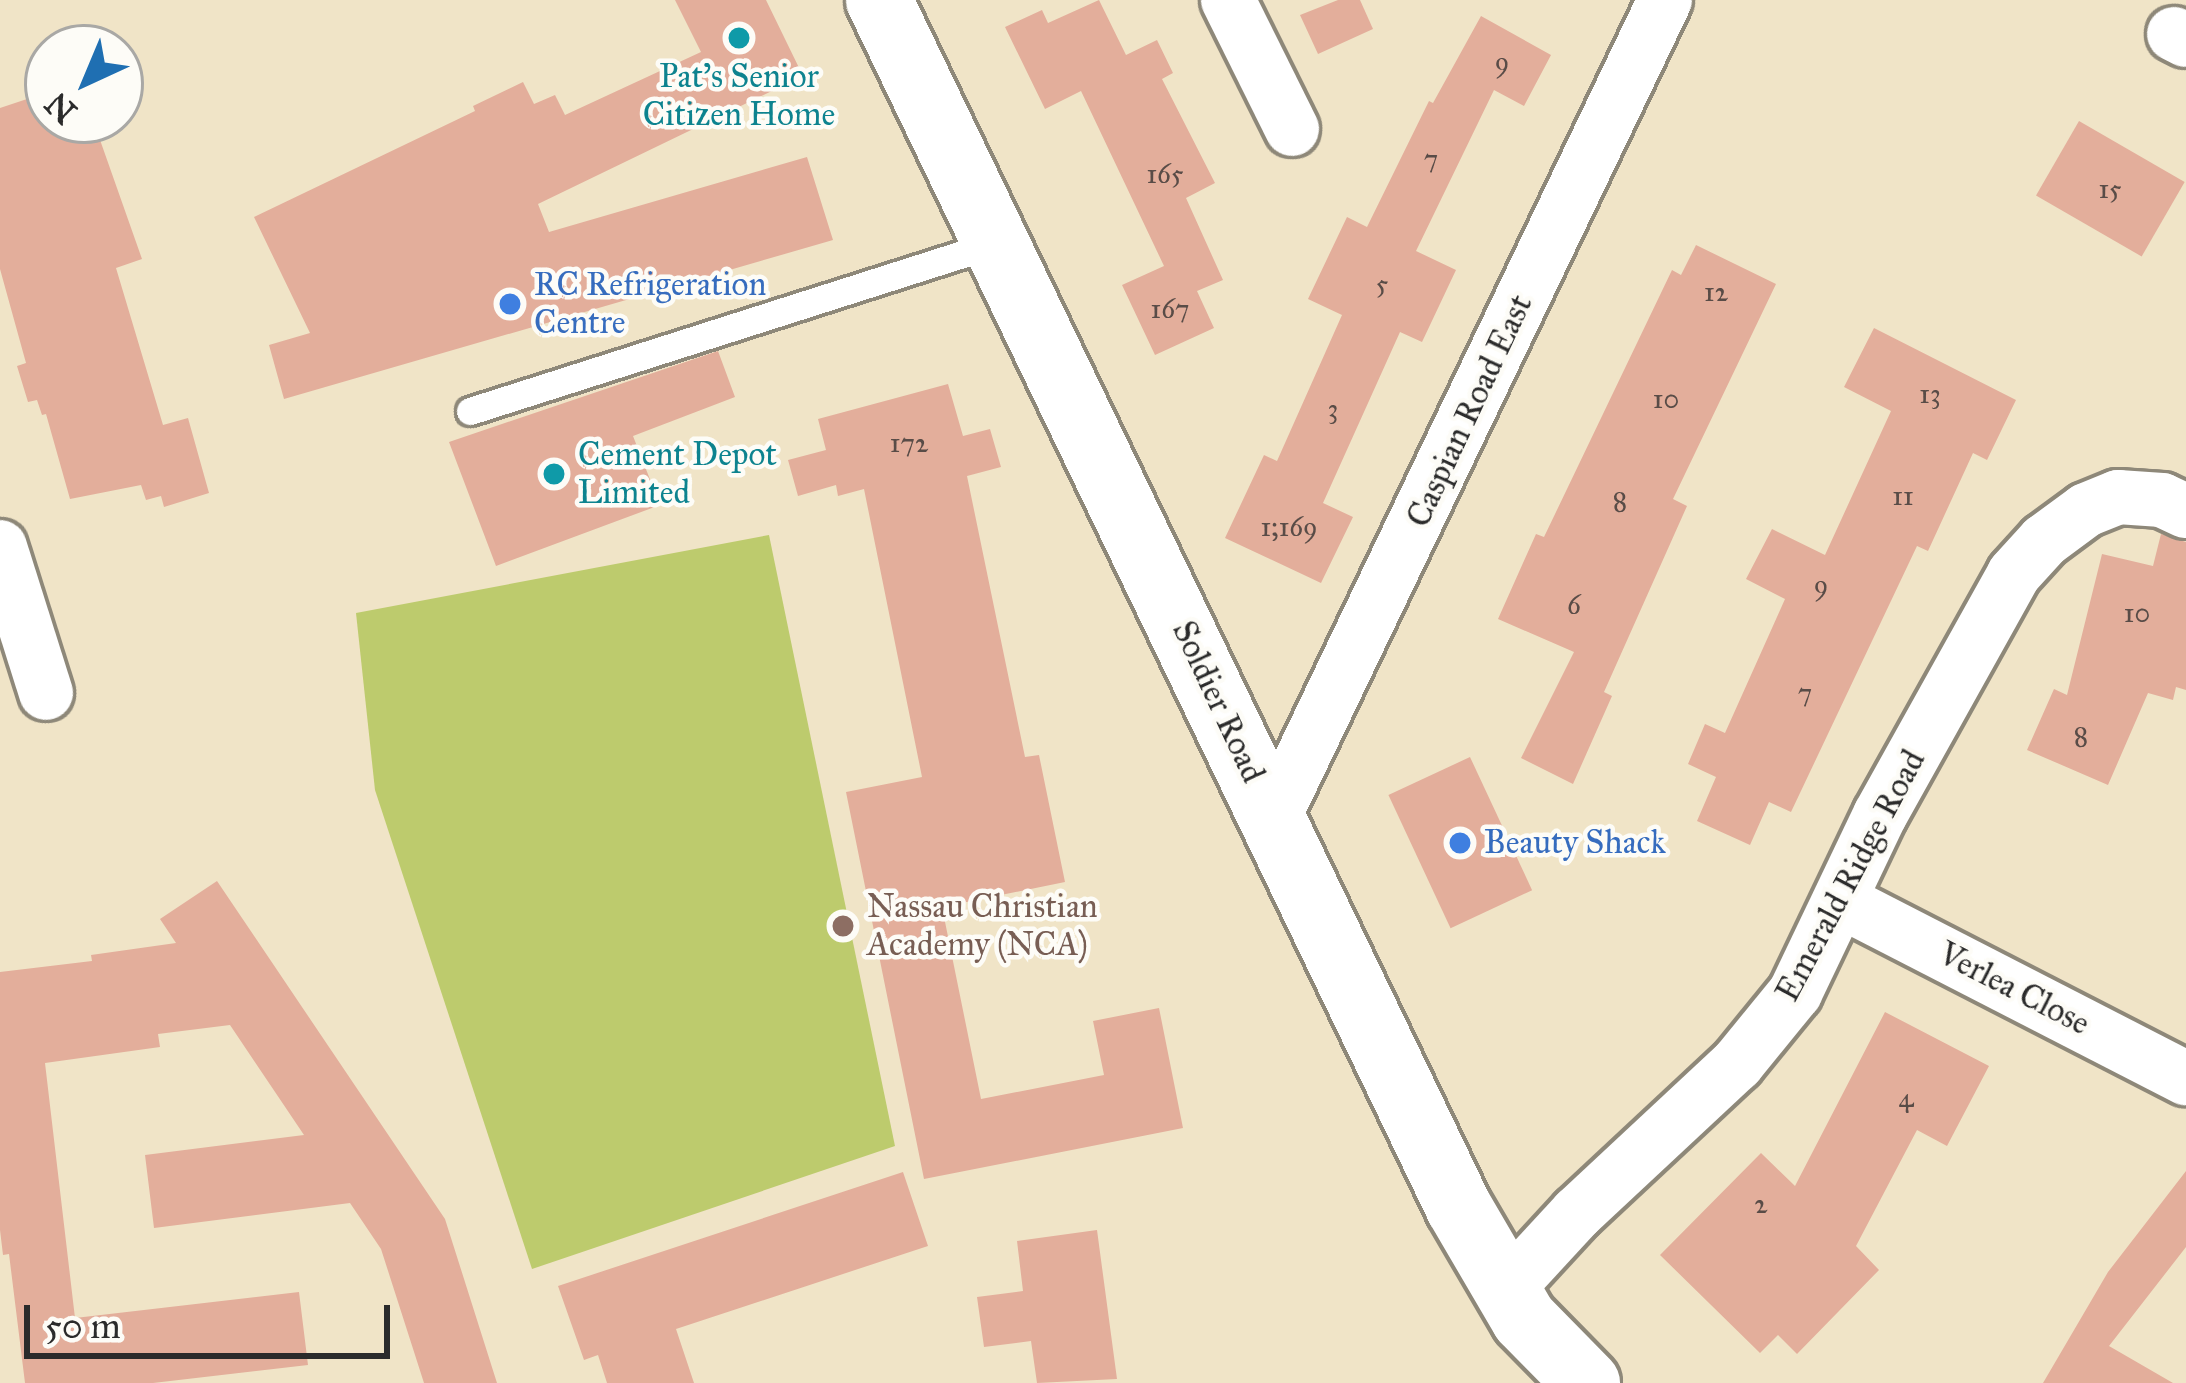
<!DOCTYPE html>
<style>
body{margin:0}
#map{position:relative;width:2186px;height:1383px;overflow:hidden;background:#f0e4c7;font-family:"IM FELL Great Primer",serif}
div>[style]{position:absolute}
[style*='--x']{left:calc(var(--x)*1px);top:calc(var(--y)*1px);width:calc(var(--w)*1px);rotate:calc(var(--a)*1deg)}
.green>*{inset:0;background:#bdcb6d}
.building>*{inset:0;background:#e3ae9b;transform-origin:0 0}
.roads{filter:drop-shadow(3px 0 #8e8879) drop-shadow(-3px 0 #8e8879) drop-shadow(0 3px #8e8879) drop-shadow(0 -3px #8e8879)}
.service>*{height:27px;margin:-13.5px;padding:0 13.5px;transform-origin:13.5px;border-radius:13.5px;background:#fff}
.minor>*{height:54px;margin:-27px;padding:0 27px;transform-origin:27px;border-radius:27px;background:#fff}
.secondary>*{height:66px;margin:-33px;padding:0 33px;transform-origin:33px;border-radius:33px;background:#fff}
.dots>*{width:33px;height:33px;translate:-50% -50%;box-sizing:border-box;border:6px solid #fdfcf7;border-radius:50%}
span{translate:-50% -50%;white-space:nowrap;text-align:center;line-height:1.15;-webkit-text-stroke:9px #fdfcf7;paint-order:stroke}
.number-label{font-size:27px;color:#594c47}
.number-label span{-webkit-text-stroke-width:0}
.culture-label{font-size:33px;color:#0d838f}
.left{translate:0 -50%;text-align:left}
.shop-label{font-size:33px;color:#366cbe}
.street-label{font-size:33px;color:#2b2b2b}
.education-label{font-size:33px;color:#785e54}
.north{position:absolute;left:24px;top:24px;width:120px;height:120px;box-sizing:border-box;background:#fdfcf7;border:3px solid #a9a8a5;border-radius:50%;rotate:224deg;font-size:33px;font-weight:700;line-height:48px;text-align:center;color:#2b2b2b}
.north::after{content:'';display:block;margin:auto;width:42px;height:54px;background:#1f6fb2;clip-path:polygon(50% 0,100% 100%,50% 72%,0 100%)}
.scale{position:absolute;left:24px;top:1305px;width:366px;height:54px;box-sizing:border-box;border:6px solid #2b2b2b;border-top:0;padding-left:15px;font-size:36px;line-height:42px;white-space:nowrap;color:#2b2b2b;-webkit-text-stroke:9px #fdfcf7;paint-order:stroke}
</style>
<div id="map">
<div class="green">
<i style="clip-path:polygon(769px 535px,895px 1146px,532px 1269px,375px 790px,356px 613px)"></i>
</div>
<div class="building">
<i style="clip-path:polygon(675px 0,766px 0,803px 76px,538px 204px,549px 232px,807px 157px,833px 240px,284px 399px,269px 345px,310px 333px,254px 217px,475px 111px,473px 106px,523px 82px,534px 104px,555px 95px,565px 115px,701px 52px)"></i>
<i style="clip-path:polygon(1099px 0,1126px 55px,1157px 40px,1173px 73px,1162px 79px,1215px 183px,1186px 198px,1223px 280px,1197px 291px,1214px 328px,1155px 355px,1122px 285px,1164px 266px,1081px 91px,1045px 109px,1005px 27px,1042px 10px,1048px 23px)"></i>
<i style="clip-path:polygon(1338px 0,1360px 0,1373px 29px,1318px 54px,1300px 15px)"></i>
<i style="clip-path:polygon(1481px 16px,1551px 55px,1524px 106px,1494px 90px,1416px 251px,1456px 270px,1422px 342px,1400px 332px,1323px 503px,1353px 517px,1321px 583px,1225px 538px,1264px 455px,1277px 461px,1342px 315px,1308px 299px,1347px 217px,1367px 227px,1429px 101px,1433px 103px)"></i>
<i style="clip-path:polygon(48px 92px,48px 120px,93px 120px,142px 259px,116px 268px,163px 425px,188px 418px,209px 493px,164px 507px,161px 496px,146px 500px,141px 485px,70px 499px,46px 414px,42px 415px,37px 400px,28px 402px,17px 366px,26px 363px,0 269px,0 108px)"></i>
<i style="left:2079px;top:121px;width:122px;height:86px;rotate:30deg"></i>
<i style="clip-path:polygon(1696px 245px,1776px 284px,1673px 499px,1687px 506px,1604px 692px,1612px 696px,1573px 784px,1521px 758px,1574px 652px,1498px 619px,1536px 534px,1544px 537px,1672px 270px,1681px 275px)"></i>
<i style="clip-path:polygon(1874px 328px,2016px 400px,1987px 460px,1973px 453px,1928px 551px,1917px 546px,1791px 812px,1769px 802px,1750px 845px,1697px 821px,1716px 777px,1688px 764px,1705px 724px,1725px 733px,1785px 599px,1746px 579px,1772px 529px,1825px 555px,1891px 411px,1844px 387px)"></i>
<i style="clip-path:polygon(718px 351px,735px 397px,633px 436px,660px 505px,496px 566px,449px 442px)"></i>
<i style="clip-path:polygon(948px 384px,963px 436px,990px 429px,1001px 467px,967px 476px,1025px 757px,1039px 755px,1065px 882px,942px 907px,981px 1099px,1104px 1075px,1093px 1021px,1159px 1008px,1183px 1128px,924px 1179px,846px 792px,922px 777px,864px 489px,838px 496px,836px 485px,798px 496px,788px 460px,826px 450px,818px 419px)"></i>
<i style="clip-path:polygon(2161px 534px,2186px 542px,2186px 690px,2176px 687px,2173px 700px,2148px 693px,2108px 785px,2027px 750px,2054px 689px,2067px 695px,2102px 554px,2153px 566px)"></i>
<i style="left:1470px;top:757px;width:147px;height:90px;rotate:65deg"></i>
<i style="clip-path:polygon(217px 881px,445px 1219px,497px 1383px,424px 1383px,381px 1249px,350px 1203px,154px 1228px,145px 1155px,304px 1135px,230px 1025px,158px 1034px,160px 1047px,45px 1063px,75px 1318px,299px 1292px,308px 1365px,153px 1383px,25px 1383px,9px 1254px,3px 1255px,0 1230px,0 972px,92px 961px,91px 955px,176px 943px,160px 919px)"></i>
<i style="clip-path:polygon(1885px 1012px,1989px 1066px,1947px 1146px,1917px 1130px,1856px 1246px,1879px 1270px,1797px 1354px,1778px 1335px,1760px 1353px,1660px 1255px,1761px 1153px,1795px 1186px)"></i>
<i style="clip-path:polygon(2186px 1171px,2186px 1247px,2109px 1346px,2173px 1383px,2043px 1383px,2108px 1272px)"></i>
<i style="clip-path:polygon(903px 1172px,928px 1246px,676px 1329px,694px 1383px,607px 1383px,598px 1355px,584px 1360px,558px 1286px)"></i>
<i style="clip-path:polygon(1097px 1230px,1117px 1379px,1037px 1383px,1031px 1341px,984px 1347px,977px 1297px,1023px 1291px,1017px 1241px)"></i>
</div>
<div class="roads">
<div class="service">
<i style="--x:470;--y:411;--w:553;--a:-17.68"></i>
</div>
<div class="minor">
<i style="--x:1228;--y:0;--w:144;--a:63.6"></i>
<i style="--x:2174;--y:34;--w:13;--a:27"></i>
<i style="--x:0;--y:547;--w:153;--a:72.5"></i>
<i style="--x:1272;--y:821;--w:910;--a:-64.42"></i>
<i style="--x:1841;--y:901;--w:388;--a:27.2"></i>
<i style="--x:1505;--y:1291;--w:106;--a:-47.3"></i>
<i style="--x:1577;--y:1213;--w:219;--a:-43"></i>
<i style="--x:1737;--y:1064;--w:92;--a:-50.8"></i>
<i style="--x:1795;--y:993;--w:197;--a:-64.5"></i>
<i style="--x:1880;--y:815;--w:276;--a:-60.9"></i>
<i style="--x:2014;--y:574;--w:45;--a:-47.7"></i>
<i style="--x:2044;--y:541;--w:52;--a:-36.4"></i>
<i style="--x:2086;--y:510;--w:35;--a:-22"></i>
<i style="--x:2118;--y:497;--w:44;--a:3.9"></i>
<i style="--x:2162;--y:500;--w:26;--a:25"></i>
</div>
<div class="secondary">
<i style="--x:879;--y:0;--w:1338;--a:64.35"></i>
<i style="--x:1458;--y:1206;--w:131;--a:59.7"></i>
<i style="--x:1524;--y:1319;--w:90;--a:45.5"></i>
</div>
</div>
<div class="dots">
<i style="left:739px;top:38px;background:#0f9aa8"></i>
<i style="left:510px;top:304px;background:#3f7fe0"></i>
<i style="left:554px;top:474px;background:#0f9aa8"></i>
<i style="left:1460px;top:843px;background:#3f7fe0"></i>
<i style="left:843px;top:926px;background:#8d6e63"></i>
</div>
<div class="number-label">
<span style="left:1502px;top:62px">9</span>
<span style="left:1431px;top:159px">7</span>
<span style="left:1165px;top:174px">165</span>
<span style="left:2110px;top:189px">15</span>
<span style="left:1382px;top:284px">5</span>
<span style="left:1716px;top:292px">12</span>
<span style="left:1170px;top:309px">167</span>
<span style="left:1930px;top:394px">13</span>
<span style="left:1666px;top:399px">10</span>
<span style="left:1333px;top:409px">3</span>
<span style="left:909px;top:443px">172</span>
<span style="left:1903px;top:496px">11</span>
<span style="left:1620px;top:502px">8</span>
<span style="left:1289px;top:527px">1;169</span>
<span style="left:1821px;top:585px">9</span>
<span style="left:1574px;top:605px">6</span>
<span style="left:2137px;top:613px">10</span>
<span style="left:1805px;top:693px">7</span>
<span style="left:2081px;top:737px">8</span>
<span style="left:1906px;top:1098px">4</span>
<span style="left:1761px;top:1204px">2</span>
</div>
<div class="culture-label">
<span style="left:739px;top:96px">Pat's Senior<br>Citizen Home</span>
<span class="left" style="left:578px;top:474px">Cement Depot<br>Limited</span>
</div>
<div class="shop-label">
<span class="left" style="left:534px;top:304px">RC Refrigeration<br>Centre</span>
<span class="left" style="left:1484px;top:843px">Beauty Shack</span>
</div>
<div class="street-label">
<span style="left:1470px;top:411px;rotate:-65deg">Caspian Road East</span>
<span style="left:1218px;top:702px;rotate:65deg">Soldier Road</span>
<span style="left:1851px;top:876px;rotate:-62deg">Emerald Ridge Road</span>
<span style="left:2014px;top:989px;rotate:27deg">Verlea Close</span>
</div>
<div class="education-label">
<span class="left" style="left:867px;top:926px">Nassau Christian<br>Academy (NCA)</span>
</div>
<div class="north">N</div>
<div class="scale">50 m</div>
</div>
